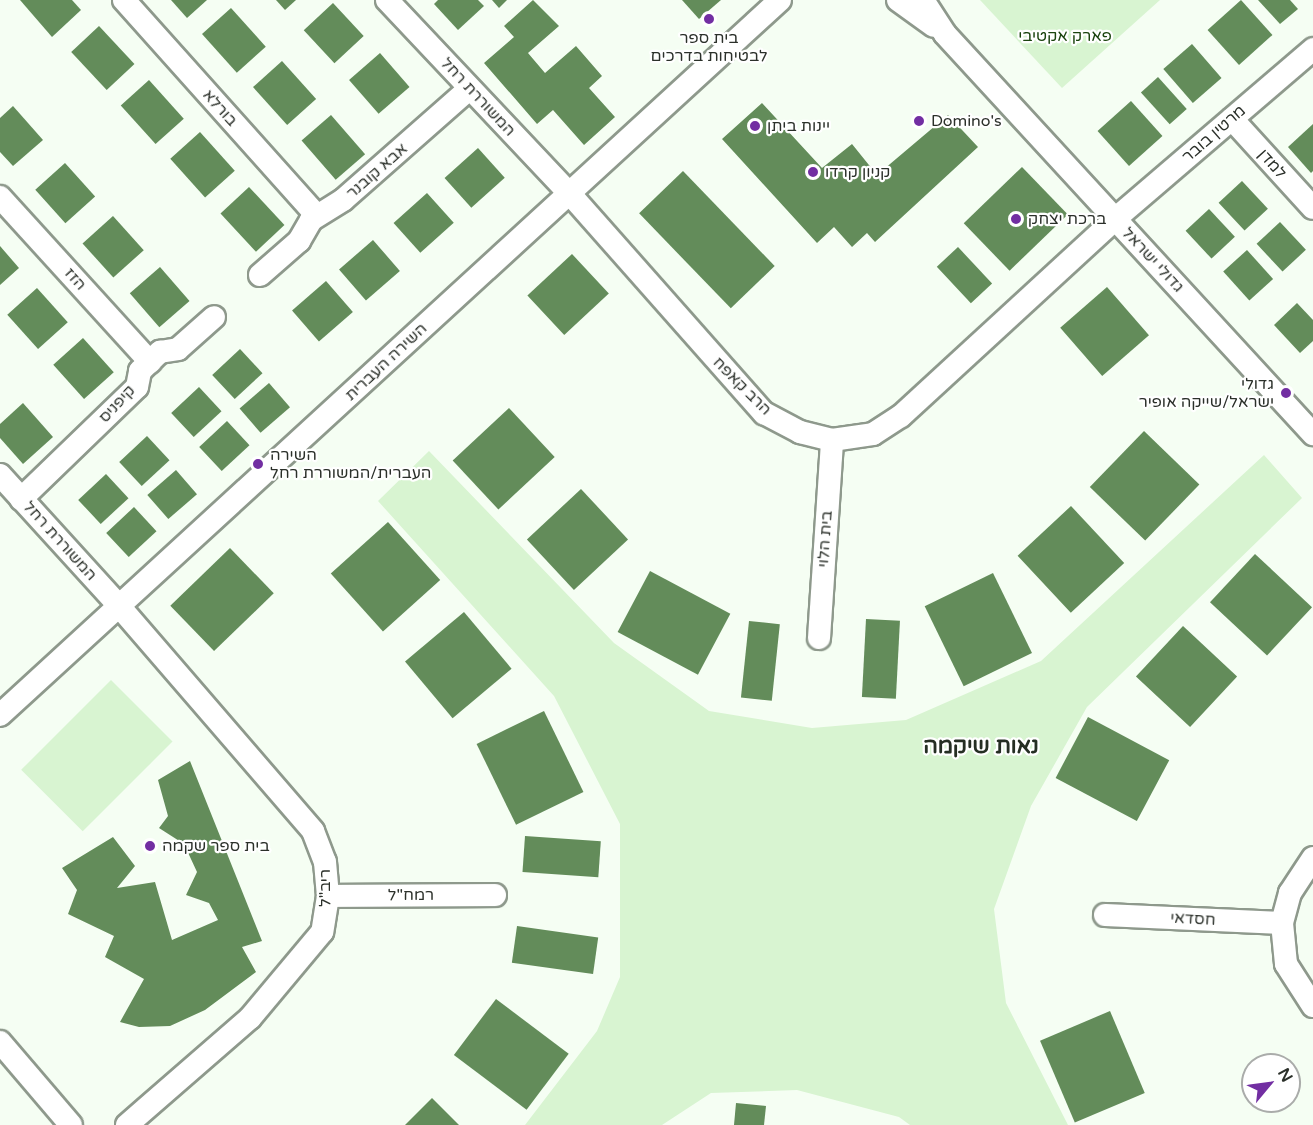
<!DOCTYPE html>
<meta charset="utf-8">
<style>
body{margin:0}
#map{position:relative;width:1313px;height:1125px;overflow:hidden;background:#f5fef3;font-family:"Varela Round","Noto Sans Hebrew",sans-serif}
div>[style]{position:absolute}
[style*='--x']{left:calc(var(--x)*1px);top:calc(var(--y)*1px);width:calc(var(--w)*1px);rotate:calc(var(--a)*1deg)}
.green>*{inset:0;background:#d8f4d1;transform-origin:0 0}
.building>*{inset:0;background:#638c5a;transform-origin:0 0}
.roads{filter:drop-shadow(2px 0 #8e998c) drop-shadow(-2px 0 #8e998c) drop-shadow(0 2px #8e998c) drop-shadow(0 -2px #8e998c)}
.minor>*{height:22px;margin:-11px;padding:0 11px;transform-origin:11px;border-radius:11px;background:#fff}
.dots>*{width:16px;height:16px;translate:-50% -50%;box-sizing:border-box;border:3px solid #fff;border-radius:50%}
span{translate:-50% -50%;white-space:nowrap;text-align:center;line-height:1.15;-webkit-text-stroke:4.5px #fff;paint-order:stroke}
.park-label{font-size:16px;color:#1a440e}
.poi-label{font-size:16px;color:#2b302a}
.left{translate:0 -50%;text-align:left}
.right{translate:-100% -50%;text-align:right}
.street-label{font-size:16px;color:#2b302a}
.district-label{font-size:22px;color:#252e23;font-weight:700}
.north{position:absolute;left:1241px;top:1053px;width:60px;height:60px;box-sizing:border-box;background:#fff;border:2px solid #aaacaa;border-radius:50%;rotate:61deg;font-size:16px;font-weight:700;line-height:24px;text-align:center;color:#2b302a}
.north::after{content:'';display:block;margin:auto;width:21px;height:27px;background:#722ea2;clip-path:polygon(50% 0,100% 100%,50% 72%,0 100%)}
</style>
<div id="map">
<div class="green">
<i style="clip-path:polygon(980px 0,1160px 0,1062px 88px)"></i>
<i style="clip-path:polygon(429px 451px,614px 643px,709px 711px,812px 728px,906px 720px,1041px 661px,1264px 455px,1302px 498px,1087px 707px,1031px 806px,994px 909px,1006px 1003px,1068px 1125px,910px 1125px,899px 1117px,797px 1090px,711px 1093px,662px 1125px,525px 1125px,597px 1031px,620px 977px,620px 824px,554px 696px,378px 501px)"></i>
<i style="left:111px;top:680px;width:87px;height:127px;rotate:45deg"></i>
</div>
<div class="building">
<i style="clip-path:polygon(20px 0,72px 0,81px 10px,52px 37px)"></i>
<i style="clip-path:polygon(171px 0,207px 0,187px 18px)"></i>
<i style="clip-path:polygon(276px 0,296px 0,285px 10px)"></i>
<i style="clip-path:polygon(438px 0,478px 0,484px 6px,458px 30px,434px 4px)"></i>
<i style="clip-path:polygon(492px 0,507px 0,499px 8px)"></i>
<i style="clip-path:polygon(533px 0,559px 26px,528px 53px,545px 73px,576px 46px,602px 76px,589px 88px,615px 117px,584px 145px,553px 110px,537px 124px,484px 63px,514px 37px,504px 26px)"></i>
<i style="clip-path:polygon(682px 0,721px 0,699px 19px)"></i>
<i style="left:1241px;top:0;width:47px;height:45px;rotate:48deg"></i>
<i style="clip-path:polygon(1258px 0,1290px 0,1298px 9px,1280px 24px)"></i>
<i style="left:333px;top:3px;width:45px;height:40px;rotate:47deg"></i>
<i style="left:231px;top:8px;width:52px;height:39px;rotate:48deg"></i>
<i style="left:99px;top:26px;width:52px;height:38px;rotate:47deg"></i>
<i style="left:1192px;top:44px;width:45px;height:38px;rotate:49deg"></i>
<i style="left:380px;top:53px;width:45px;height:41px;rotate:49deg"></i>
<i style="left:282px;top:61px;width:51px;height:39px;rotate:48deg"></i>
<i style="left:1158px;top:77px;width:43px;height:23px;rotate:48deg"></i>
<i style="left:149px;top:80px;width:52px;height:38px;rotate:48deg"></i>
<i style="left:1131px;top:101px;width:47px;height:45px;rotate:48deg"></i>
<i style="clip-path:polygon(762px 103px,822px 168px,852px 144px,877px 175px,948px 115px,978px 147px,875px 242px,867px 233px,852px 247px,834px 227px,817px 243px,722px 139px)"></i>
<i style="clip-path:polygon(13px 106px,43px 140px,13px 166px,0 152px,0 118px)"></i>
<i style="left:331px;top:115px;width:52px;height:39px;rotate:49deg"></i>
<i style="clip-path:polygon(1313px 124px,1313px 171px,1311px 173px,1288px 147px)"></i>
<i style="left:200px;top:132px;width:52px;height:40px;rotate:48deg"></i>
<i style="left:478px;top:148px;width:40px;height:45px;rotate:48deg"></i>
<i style="left:65px;top:163px;width:45px;height:40px;rotate:48deg"></i>
<i style="left:1022px;top:167px;width:66px;height:81px;rotate:46deg"></i>
<i style="left:683px;top:171px;width:132px;height:61px;rotate:46deg"></i>
<i style="left:1242px;top:181px;width:38px;height:32px;rotate:47deg"></i>
<i style="left:249px;top:187px;width:52px;height:39px;rotate:47deg"></i>
<i style="left:427px;top:193px;width:40px;height:45px;rotate:48deg"></i>
<i style="left:1209px;top:209px;width:38px;height:32px;rotate:47deg"></i>
<i style="left:113px;top:216px;width:46px;height:41px;rotate:48deg"></i>
<i style="left:1280px;top:222px;width:38px;height:32px;rotate:47deg"></i>
<i style="left:373px;top:240px;width:41px;height:45px;rotate:49deg"></i>
<i style="clip-path:polygon(0 246px,19px 268px,0 285px)"></i>
<i style="left:958px;top:247px;width:50px;height:29px;rotate:47deg"></i>
<i style="left:1247px;top:250px;width:39px;height:32px;rotate:48deg"></i>
<i style="left:572px;top:254px;width:54px;height:61px;rotate:47deg"></i>
<i style="left:160px;top:267px;width:45px;height:40px;rotate:49deg"></i>
<i style="left:326px;top:281px;width:41px;height:45px;rotate:49deg"></i>
<i style="left:1107px;top:287px;width:64px;height:62px;rotate:49deg"></i>
<i style="left:37px;top:288px;width:46px;height:40px;rotate:48deg"></i>
<i style="clip-path:polygon(1297px 303px,1313px 320px,1313px 341px,1300px 353px,1274px 325px)"></i>
<i style="left:83px;top:338px;width:46px;height:40px;rotate:48deg"></i>
<i style="left:240px;top:349px;width:33px;height:38px;rotate:47deg"></i>
<i style="left:269px;top:383px;width:32px;height:39px;rotate:49deg"></i>
<i style="left:199px;top:387px;width:33px;height:38px;rotate:47deg"></i>
<i style="clip-path:polygon(23px 403px,53px 437px,23px 464px,0 438px,0 424px)"></i>
<i style="left:509px;top:408px;width:67px;height:77px;rotate:47deg"></i>
<i style="left:227px;top:421px;width:33px;height:38px;rotate:47deg"></i>
<i style="left:1144px;top:431px;width:77px;height:78px;rotate:44deg"></i>
<i style="left:147px;top:436px;width:33px;height:38px;rotate:47deg"></i>
<i style="left:176px;top:470px;width:32px;height:38px;rotate:49deg"></i>
<i style="left:106px;top:474px;width:33px;height:38px;rotate:47deg"></i>
<i style="left:581px;top:489px;width:69px;height:74px;rotate:47deg"></i>
<i style="left:1071px;top:506px;width:78px;height:73px;rotate:47deg"></i>
<i style="left:134px;top:507px;width:33px;height:38px;rotate:47deg"></i>
<i style="left:388px;top:522px;width:78px;height:77px;rotate:48deg"></i>
<i style="left:230px;top:548px;width:63px;height:83px;rotate:46deg"></i>
<i style="left:1255px;top:554px;width:78px;height:66px;rotate:43deg"></i>
<i style="left:650px;top:571px;width:91px;height:69px;rotate:28deg"></i>
<i style="left:993px;top:573px;width:89px;height:76px;rotate:64deg"></i>
<i style="left:464px;top:612px;width:74px;height:77px;rotate:50deg"></i>
<i style="left:866px;top:619px;width:34px;height:78px;rotate:3deg"></i>
<i style="left:749px;top:621px;width:31px;height:77px;rotate:6deg"></i>
<i style="left:1183px;top:626px;width:74px;height:69px;rotate:43deg"></i>
<i style="left:544px;top:711px;width:90px;height:75px;rotate:64deg"></i>
<i style="left:1088px;top:717px;width:92px;height:69px;rotate:28deg"></i>
<i style="clip-path:polygon(190px 761px,262px 941px,242px 947px,256px 972px,205px 1010px,170px 1026px,139px 1027px,120px 1022px,144px 979px,105px 957px,114px 936px,68px 914px,77px 890px,62px 868px,113px 837px,135px 866px,117px 888px,155px 882px,172px 940px,218px 920px,209px 903px,186px 895px,197px 872px,184px 844px,159px 828px,168px 816px,158px 780px)"></i>
<i style="left:525px;top:836px;width:76px;height:36px;rotate:4deg"></i>
<i style="left:517px;top:926px;width:82px;height:37px;rotate:8deg"></i>
<i style="left:496px;top:999px;width:91px;height:70px;rotate:37deg"></i>
<i style="left:1110px;top:1011px;width:89px;height:76px;rotate:67deg"></i>
<i style="clip-path:polygon(432px 1098px,459px 1125px,405px 1125px)"></i>
<i style="clip-path:polygon(736px 1103px,766px 1106px,764px 1125px,734px 1125px)"></i>
</div>
<div class="roads">
<div class="minor">
<i style="--x:124;--y:0;--w:288;--a:48.2"></i>
<i style="--x:387;--y:0;--w:267;--a:46.7"></i>
<i style="--x:570;--y:194;--w:293;--a:48.5"></i>
<i style="--x:764;--y:413;--w:41;--a:27.8"></i>
<i style="--x:800;--y:432;--w:33;--a:14"></i>
<i style="--x:832;--y:440;--w:41;--a:-8.3"></i>
<i style="--x:873;--y:434;--w:33;--a:-33"></i>
<i style="--x:901;--y:416;--w:291;--a:-42.6"></i>
<i style="--x:1115;--y:219;--w:261;--a:-40.6"></i>
<i style="--x:898;--y:0;--w:44;--a:35.8"></i>
<i style="--x:923;--y:0;--w:40;--a:57.1"></i>
<i style="--x:945;--y:34;--w:544;--a:47.39"></i>
<i style="--x:1232;--y:119;--w:120;--a:47.7"></i>
<i style="--x:0;--y:197;--w:223;--a:47.7"></i>
<i style="--x:260;--y:275;--w:52;--a:-41.1"></i>
<i style="--x:299;--y:241;--w:24;--a:-60"></i>
<i style="--x:311;--y:220;--w:38;--a:-32"></i>
<i style="--x:343;--y:200;--w:168;--a:-41.4"></i>
<i style="--x:0;--y:475;--w:177;--a:47.7"></i>
<i style="--x:119;--y:606;--w:297;--a:49.2"></i>
<i style="--x:313;--y:831;--w:33;--a:69"></i>
<i style="--x:325;--y:862;--w:34;--a:85"></i>
<i style="--x:328;--y:896;--w:36;--a:99"></i>
<i style="--x:322;--y:932;--w:112;--a:129.9"></i>
<i style="--x:250;--y:1018;--w:163;--a:139"></i>
<i style="--x:21;--y:499;--w:161;--a:-44"></i>
<i style="--x:137;--y:387;--w:16;--a:-79"></i>
<i style="--x:140;--y:371;--w:28;--a:-44"></i>
<i style="--x:160;--y:352;--w:18;--a:-9"></i>
<i style="--x:178;--y:349;--w:48;--a:-41.6"></i>
<i style="--x:819;--y:638;--w:198;--a:-86.2"></i>
<i style="--x:0;--y:715;--w:1058;--a:-42.51"></i>
<i style="--x:1313;--y:858;--w:42;--a:123.3"></i>
<i style="--x:1290;--y:893;--w:31;--a:105"></i>
<i style="--x:1282;--y:923;--w:41;--a:84.4"></i>
<i style="--x:1286;--y:964;--w:50;--a:57.3"></i>
<i style="--x:328;--y:896;--w:167;--a:-0.3"></i>
<i style="--x:1105;--y:915;--w:177;--a:2.6"></i>
<i style="--x:0;--y:1042;--w:109;--a:49.5"></i>
</div>
</div>
<div class="dots">
<i style="left:709px;top:19px;background:#722ea2"></i>
<i style="left:919px;top:121px;background:#722ea2"></i>
<i style="left:755px;top:126px;background:#722ea2"></i>
<i style="left:813px;top:172px;background:#722ea2"></i>
<i style="left:1016px;top:219px;background:#722ea2"></i>
<i style="left:1286px;top:393px;background:#722ea2"></i>
<i style="left:258px;top:464px;background:#722ea2"></i>
<i style="left:150px;top:846px;background:#722ea2"></i>
</div>
<div class="park-label">
<span style="left:1065px;top:36px">פארק אקטיבי</span>
</div>
<div class="poi-label">
<span style="left:709px;top:47px">בית ספר<br>לבטיחות בדרכים</span>
<span class="left" style="left:931px;top:121px">Domino's</span>
<span class="left" style="left:767px;top:126px">יינות ביתן</span>
<span class="left" style="left:825px;top:172px">קניון קרדו</span>
<span class="left" style="left:1028px;top:219px">ברכת יצחק</span>
<span class="right" style="left:1274px;top:393px">גדולי<br>ישראל/שייקה אופיר</span>
<span class="left" style="left:270px;top:464px">השירה<br>העברית/המשוררת רחל</span>
<span class="left" style="left:162px;top:846px">בית ספר שקמה</span>
</div>
<div class="street-label">
<span style="left:478px;top:97px;rotate:47deg">המשוררת רחל</span>
<span style="left:220px;top:108px;rotate:48deg">בורלא</span>
<span style="left:1214px;top:134px;rotate:-41deg">מרטין בובר</span>
<span style="left:1272px;top:164px;rotate:48deg">למדן</span>
<span style="left:377px;top:171px;rotate:-41deg">אבא קובנר</span>
<span style="left:1153px;top:260px;rotate:47deg">גדולי ישראל</span>
<span style="left:75px;top:279px;rotate:48deg">הזז</span>
<span style="left:386px;top:362px;rotate:-43deg">השירה העברית</span>
<span style="left:742px;top:386px;rotate:45deg">הרב קאפח</span>
<span style="left:117px;top:404px;rotate:-47deg">קיפניס</span>
<span style="left:825px;top:539px;rotate:-86deg">בית הלוי</span>
<span style="left:60px;top:541px;rotate:48deg">המשוררת רחל</span>
<span style="left:325px;top:888px;rotate:-90deg">ריב"ל</span>
<span style="left:411px;top:895px">רמח"ל</span>
<span style="left:1193px;top:919px;rotate:3deg">חסדאי</span>
</div>
<div class="district-label">
<span style="left:981px;top:747px">נאות שיקמה</span>
</div>
<div class="north">N</div>
</div>
